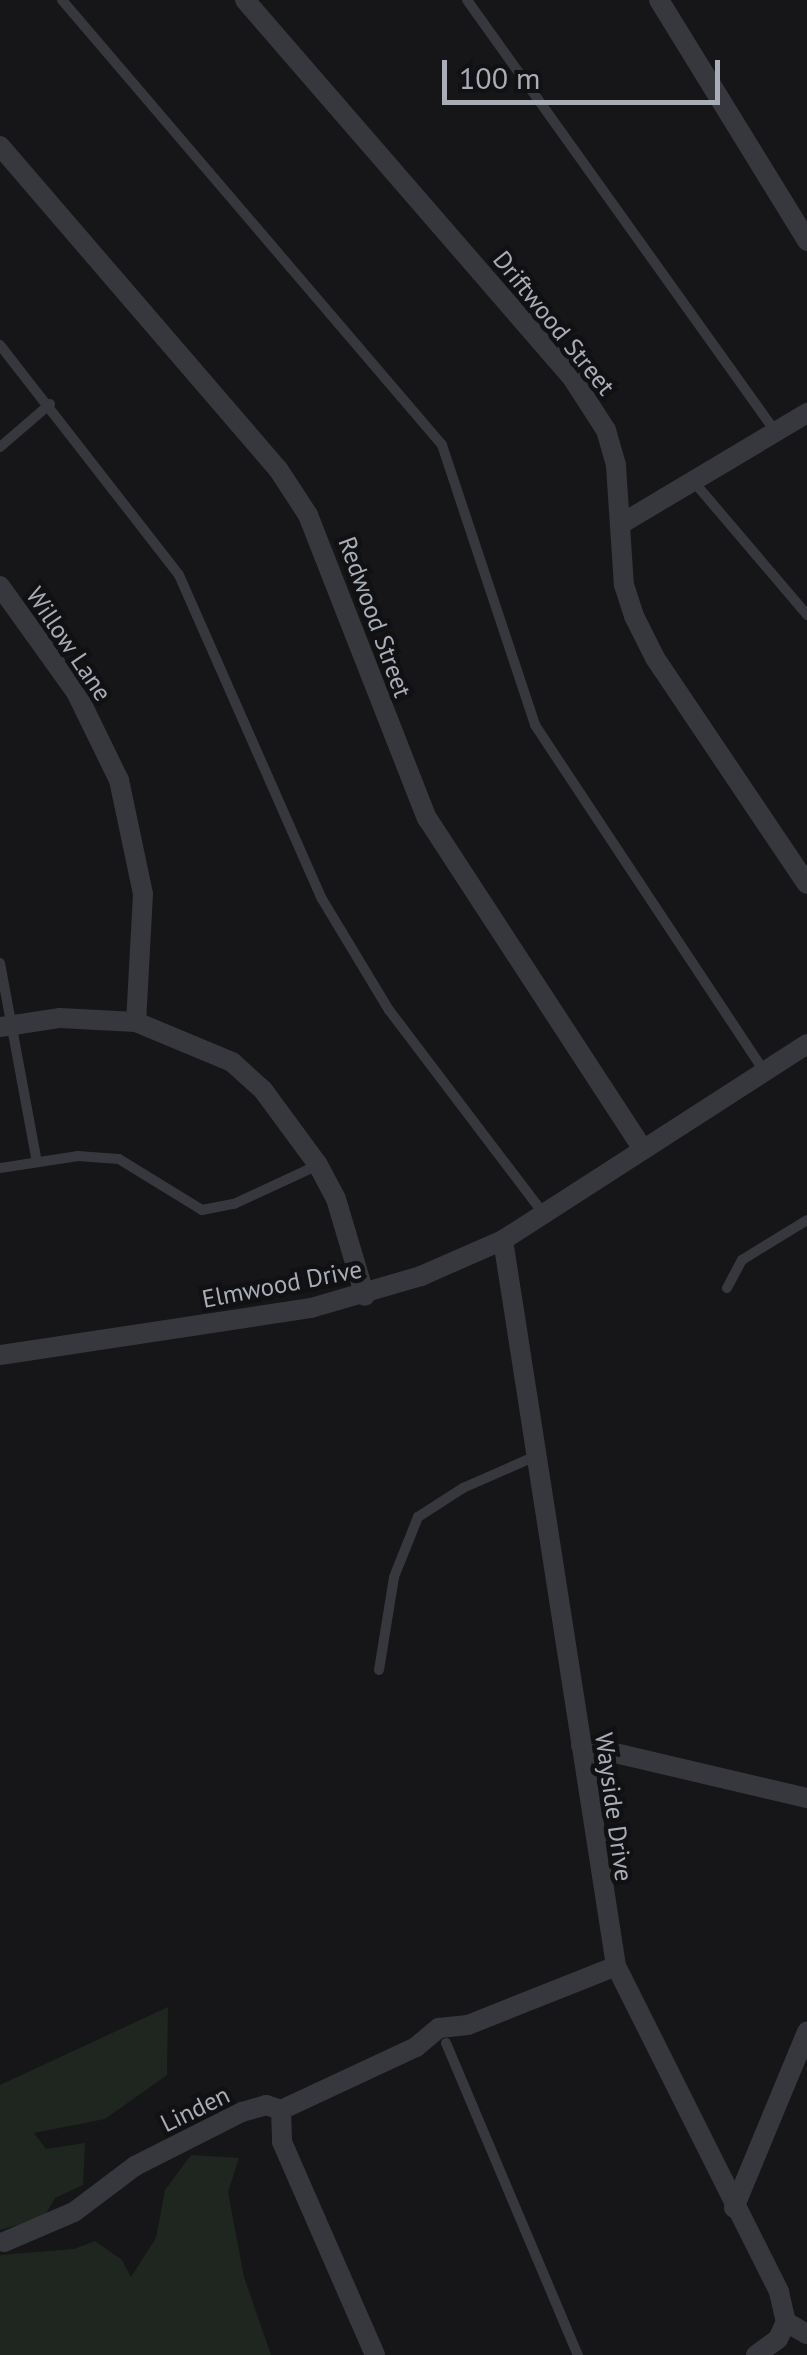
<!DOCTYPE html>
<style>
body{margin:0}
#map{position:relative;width:807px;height:2355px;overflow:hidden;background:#161618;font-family:"PT Sans",sans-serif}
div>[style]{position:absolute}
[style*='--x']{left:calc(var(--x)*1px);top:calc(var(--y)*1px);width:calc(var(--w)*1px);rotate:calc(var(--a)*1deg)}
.green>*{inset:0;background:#1e261f}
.service>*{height:10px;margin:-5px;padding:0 5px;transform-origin:5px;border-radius:5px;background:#37383d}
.minor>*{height:20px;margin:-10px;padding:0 10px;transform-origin:10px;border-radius:10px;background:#37383d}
span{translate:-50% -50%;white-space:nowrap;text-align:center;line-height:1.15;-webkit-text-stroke:9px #111113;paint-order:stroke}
.street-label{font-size:25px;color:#a8adb8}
.scale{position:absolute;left:442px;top:60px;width:278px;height:45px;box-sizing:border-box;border:5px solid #a8adb8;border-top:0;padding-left:12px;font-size:30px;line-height:35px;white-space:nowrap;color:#a8adb8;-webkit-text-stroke:8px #111113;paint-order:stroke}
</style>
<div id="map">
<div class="green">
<i style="clip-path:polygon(168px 2007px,167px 2075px,105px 2119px,34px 2133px,46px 2149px,85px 2143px,83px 2185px,55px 2198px,44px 2217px,0 2230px,0 2085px)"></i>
<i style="clip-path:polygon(191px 2155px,239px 2158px,228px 2192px,244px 2277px,271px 2355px,0 2355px,0 2255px,74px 2249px,95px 2241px,122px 2260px,131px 2277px,156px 2238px,165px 2190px)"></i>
</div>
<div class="service">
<i style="--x:62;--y:0;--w:585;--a:49.5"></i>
<i style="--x:442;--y:445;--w:295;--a:71.6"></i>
<i style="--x:535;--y:725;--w:415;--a:56.5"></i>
<i style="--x:467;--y:0;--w:530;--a:54.45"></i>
<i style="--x:0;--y:345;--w:291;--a:52.1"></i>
<i style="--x:179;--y:575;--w:354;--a:66.2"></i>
<i style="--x:322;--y:899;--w:130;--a:58.9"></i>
<i style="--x:389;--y:1010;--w:255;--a:52.8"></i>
<i style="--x:0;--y:447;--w:66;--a:-40.7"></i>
<i style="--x:694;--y:482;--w:175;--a:49.6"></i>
<i style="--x:0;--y:963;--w:202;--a:79.5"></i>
<i style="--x:0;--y:1168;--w:79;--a:-8.7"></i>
<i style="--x:78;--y:1156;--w:41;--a:4.2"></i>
<i style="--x:119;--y:1159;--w:97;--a:31.6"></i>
<i style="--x:202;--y:1210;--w:33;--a:-11"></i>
<i style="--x:234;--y:1204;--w:93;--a:-24.9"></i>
<i style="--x:727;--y:1288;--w:32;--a:-62"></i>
<i style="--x:742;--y:1260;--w:76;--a:-31.6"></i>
<i style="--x:379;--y:1670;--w:94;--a:-80.8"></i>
<i style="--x:394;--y:1577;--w:65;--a:-68.2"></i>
<i style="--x:418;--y:1517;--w:54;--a:-32.8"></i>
<i style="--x:463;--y:1488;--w:80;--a:-23.7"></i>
<i style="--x:446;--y:2043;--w:339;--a:67.1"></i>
</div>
<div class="minor">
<i style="--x:245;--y:0;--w:498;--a:49.1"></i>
<i style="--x:571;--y:376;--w:64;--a:57.1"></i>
<i style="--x:606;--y:430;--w:37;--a:74"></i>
<i style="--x:616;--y:466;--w:119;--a:86.2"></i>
<i style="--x:624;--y:585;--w:33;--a:72"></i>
<i style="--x:634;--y:616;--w:47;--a:63.4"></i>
<i style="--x:655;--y:658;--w:272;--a:56.1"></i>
<i style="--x:659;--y:0;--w:283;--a:58.4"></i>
<i style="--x:0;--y:146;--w:426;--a:49.3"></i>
<i style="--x:278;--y:469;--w:55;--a:56.9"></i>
<i style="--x:308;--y:515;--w:326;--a:68.6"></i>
<i style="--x:427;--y:818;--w:394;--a:56.9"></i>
<i style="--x:621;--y:524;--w:217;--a:-30.8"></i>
<i style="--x:0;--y:586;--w:130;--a:54.4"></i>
<i style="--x:76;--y:692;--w:98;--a:64"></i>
<i style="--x:119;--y:780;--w:116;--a:78.1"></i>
<i style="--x:143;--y:894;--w:128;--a:93.1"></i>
<i style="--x:0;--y:1027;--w:61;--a:-8.5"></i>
<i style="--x:60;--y:1018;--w:76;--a:3"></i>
<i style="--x:136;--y:1022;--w:104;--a:22.6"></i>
<i style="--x:232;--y:1062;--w:42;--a:42.1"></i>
<i style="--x:263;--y:1090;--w:93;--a:53.7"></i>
<i style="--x:318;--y:1165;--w:38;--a:62"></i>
<i style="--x:336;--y:1199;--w:101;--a:73.4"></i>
<i style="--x:503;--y:1240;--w:735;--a:81.15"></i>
<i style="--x:616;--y:1966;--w:364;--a:63.4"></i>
<i style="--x:779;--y:2292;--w:31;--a:77"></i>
<i style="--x:786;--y:2322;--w:24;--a:30"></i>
<i style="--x:0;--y:1355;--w:315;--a:-8.6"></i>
<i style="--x:311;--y:1308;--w:115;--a:-16.2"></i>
<i style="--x:421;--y:1276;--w:90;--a:-23.7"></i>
<i style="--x:503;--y:1240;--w:362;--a:-32.8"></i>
<i style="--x:581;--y:1745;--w:232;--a:13.2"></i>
<i style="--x:281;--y:2110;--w:149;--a:-25"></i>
<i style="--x:416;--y:2047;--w:30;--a:-40"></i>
<i style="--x:439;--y:2028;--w:29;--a:-6"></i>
<i style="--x:468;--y:2025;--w:159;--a:-21.7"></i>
<i style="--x:281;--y:2110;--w:32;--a:88"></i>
<i style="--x:282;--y:2142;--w:232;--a:66.4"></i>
<i style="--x:734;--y:2208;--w:191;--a:-67.5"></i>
<i style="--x:4;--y:2242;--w:76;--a:-23.2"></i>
<i style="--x:74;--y:2212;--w:76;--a:-37"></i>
<i style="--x:135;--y:2166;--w:120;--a:-26.8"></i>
<i style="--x:242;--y:2112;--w:25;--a:-16"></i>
<i style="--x:266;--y:2105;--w:16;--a:18"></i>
<i style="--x:756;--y:2355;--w:27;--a:-36"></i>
<i style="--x:778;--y:2339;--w:19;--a:-65"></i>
</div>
<div class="street-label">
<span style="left:554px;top:323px;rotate:51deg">Driftwood Street</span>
<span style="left:375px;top:617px;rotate:70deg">Redwood Street</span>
<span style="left:69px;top:644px;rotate:56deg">Willow Lane</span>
<span style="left:282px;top:1284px;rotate:-11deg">Elmwood Drive</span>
<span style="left:614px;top:1807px;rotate:82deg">Wayside Drive</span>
<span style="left:195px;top:2109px;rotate:-26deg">Linden</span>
</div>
<div class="scale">100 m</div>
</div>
